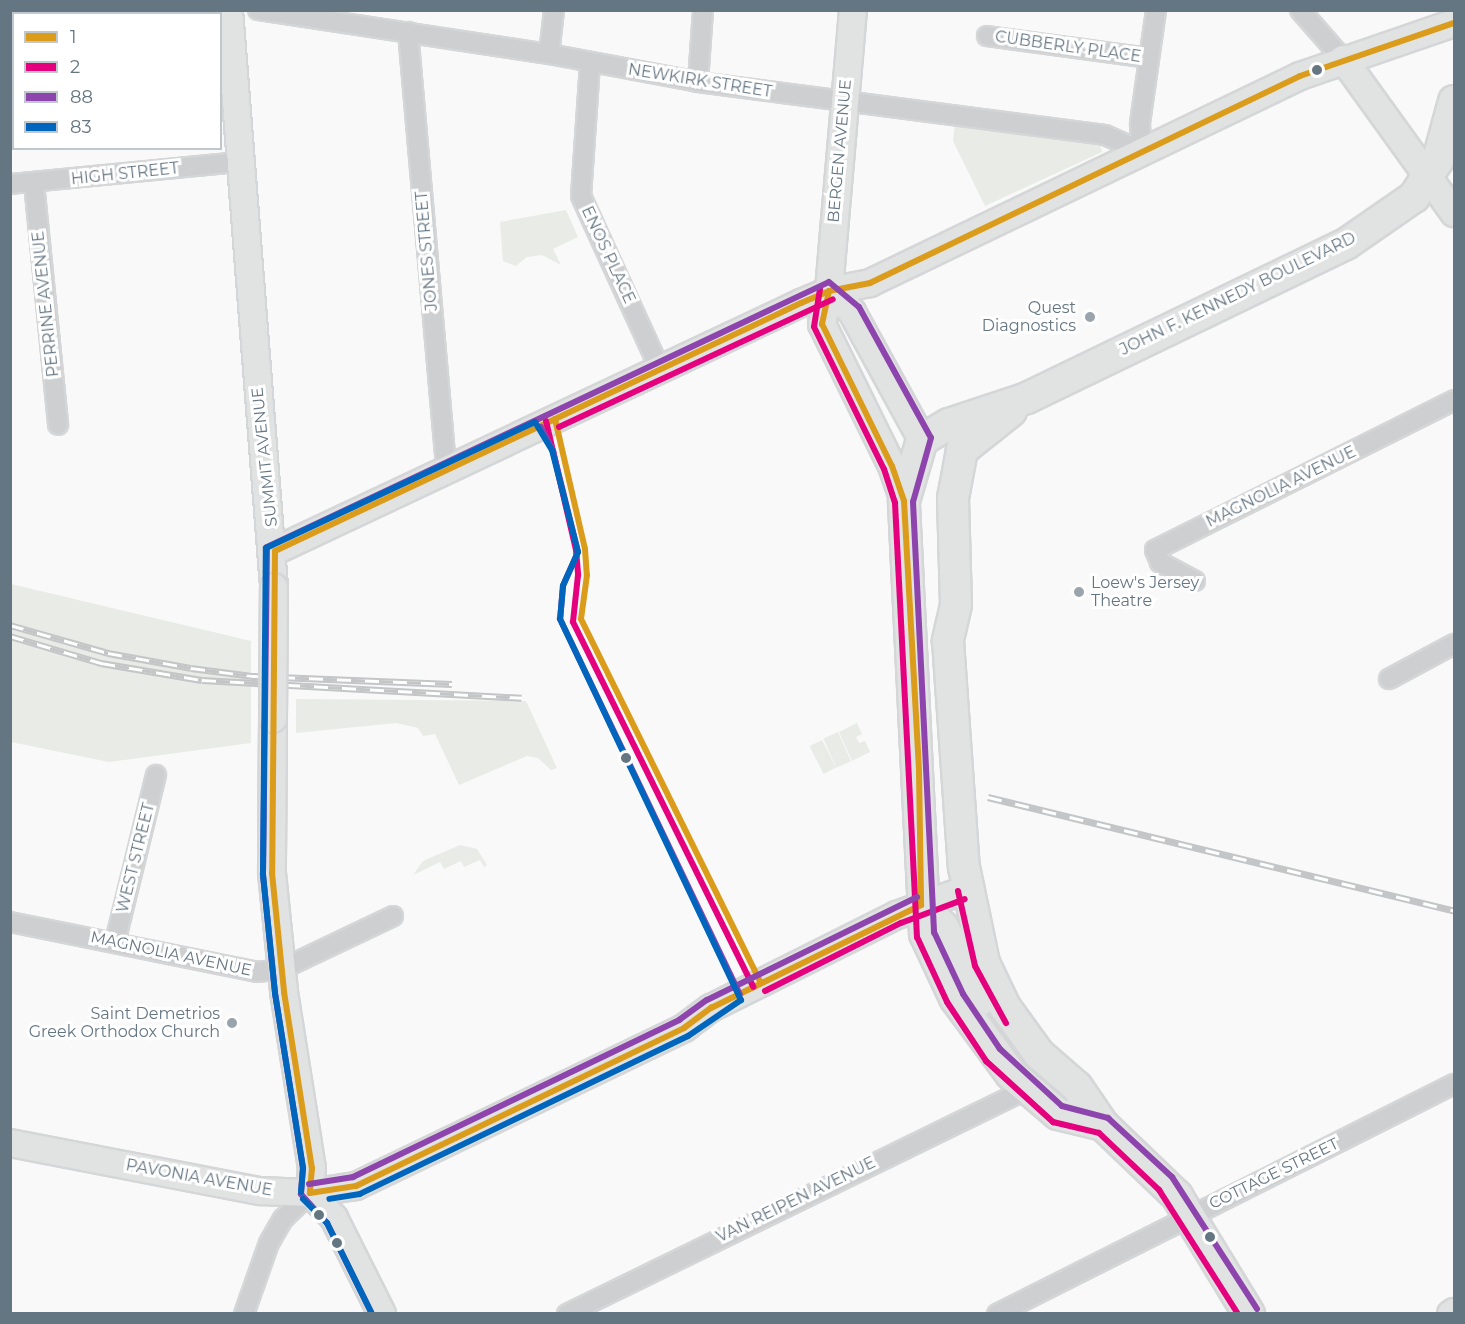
<!DOCTYPE html>
<style>
body{margin:0}
#map{position:relative;width:1465px;height:1324px;overflow:hidden;background:#f9f9f9;font-family:Montserrat,sans-serif}
div>[style]{position:absolute}
[style*='--x']{left:calc(var(--x)*1px);top:calc(var(--y)*1px);width:calc(var(--w)*1px);rotate:calc(var(--a)*1deg)}
.green>*{inset:0;background:#e8ebe6;transform-origin:0 0}
.roads{filter:drop-shadow(2px 0 #d5d6d7) drop-shadow(-2px 0 #d5d6d7) drop-shadow(0 2px #d5d6d7) drop-shadow(0 -2px #d5d6d7)}
.street>*{height:18px;margin:-9px;padding:0 9px;transform-origin:9px;border-radius:9px;background:#cecfd0}
.secondary>*{height:26px;margin:-13px;padding:0 13px;transform-origin:13px;border-radius:13px;background:#e1e2e2}
.primary>*{height:30px;margin:-15px;padding:0 15px;transform-origin:15px;border-radius:15px;background:#e1e2e2}
.rail>*{height:7px;margin-top:-3.5px;transform-origin:0;background:repeating-linear-gradient(90deg,#fff 0 14px,#c3c5c6 0 28px);box-sizing:border-box;border-block:2px solid #c3c5c6}
.bridges{filter:drop-shadow(2px 0 #d5d6d7) drop-shadow(-2px 0 #d5d6d7) drop-shadow(0 2px #d5d6d7) drop-shadow(0 -2px #d5d6d7)}
.secondary-bridge>*{height:26px;margin:-13px;padding:0 13px;transform-origin:13px;border-radius:13px;background:#e1e2e2}
.bus-1>*{height:6px;margin:-3px;padding:0 3px;transform-origin:3px;border-radius:3px;background:#da9c1a}
.bus-2>*{height:6px;margin:-3px;padding:0 3px;transform-origin:3px;border-radius:3px;background:#e5007d}
.bus-3>*{height:6px;margin:-3px;padding:0 3px;transform-origin:3px;border-radius:3px;background:#8e44ad}
.bus-4>*{height:6px;margin:-3px;padding:0 3px;transform-origin:3px;border-radius:3px;background:#0065bd}
.dots>*{width:16px;height:16px;translate:-50% -50%;box-sizing:border-box;border:3px solid #fff;border-radius:50%}
span{translate:-50% -50%;white-space:nowrap;text-align:center;line-height:1.15;-webkit-text-stroke:6px #fff;paint-order:stroke}
.street-label{font-size:16px;color:#657683}
.poi-label{font-size:16px;color:#657683}
.right{translate:-100% -50%;text-align:right}
.left{translate:0 -50%;text-align:left}
.frame{position:absolute;inset:0;border:12px solid #657683;pointer-events:none}
.legend{position:absolute;left:12px;top:12px;width:210px;height:138px;box-sizing:border-box;background:#fff;border:2px solid #c1c8cd;margin:0;padding:8px 10px;list-style:none;font-size:18px;color:#657683}
.legend li{display:flex;align-items:center;gap:12px;height:30px}
.legend b{width:30px;border:2px solid #c1c8cd}
</style>
<div id="map">
<div class="green">
<i style="clip-path:polygon(955px 123px,1100px 144px,1102px 152px,985px 206px,953px 141px)"></i>
<i style="clip-path:polygon(566px 210px,578px 237px,553px 249px,561px 265px,542px 255px,527px 257px,516px 266px,503px 261px,500px 222px)"></i>
<i style="clip-path:polygon(11px 584px,251px 641px,251px 743px,109px 762px,11px 742px)"></i>
<i style="clip-path:polygon(296px 699px,526px 701px,557px 768px,551px 770px,538px 758px,527px 756px,459px 785px,435px 734px,423px 736px,418px 728px,396px 723px,296px 733px)"></i>
<i style="clip-path:polygon(857px 723px,862px 734px,856px 737px,859px 743px,865px 741px,870px 752px,852px 761px,839px 732px)"></i>
<i style="left:838px;top:732px;width:32px;height:16px;rotate:66deg"></i>
<i style="left:822px;top:740px;width:31px;height:14px;rotate:63deg"></i>
<i style="clip-path:polygon(460px 845px,477px 849px,487px 865px,484px 867px,480px 860px,464px 867px,461px 861px,444px 869px,440px 862px,413px 875px,423px 861px)"></i>
</div>
<div class="roads">
<div class="street">
<i style="--x:258;--y:10;--w:294;--a:8.6"></i>
<i style="--x:549;--y:54;--w:152;--a:10.6"></i>
<i style="--x:698;--y:82;--w:410;--a:7.4"></i>
<i style="--x:1105;--y:135;--w:39;--a:24"></i>
<i style="--x:1141;--y:151;--w:28;--a:-92"></i>
<i style="--x:1140;--y:123;--w:114;--a:-81.9"></i>
<i style="--x:1300;--y:10;--w:65;--a:48.7"></i>
<i style="--x:408;--y:32;--w:439;--a:85"></i>
<i style="--x:987;--y:36;--w:163;--a:7.7"></i>
<i style="--x:549;--y:54;--w:44;--a:-83.5"></i>
<i style="--x:590;--y:64;--w:132;--a:93.9"></i>
<i style="--x:581;--y:196;--w:190;--a:65.5"></i>
<i style="--x:698;--y:82;--w:72;--a:-86"></i>
<i style="--x:34;--y:183;--w:243;--a:84.3"></i>
<i style="--x:10;--y:184;--w:230;--a:-5.5"></i>
<i style="--x:1195;--y:581;--w:40;--a:-152"></i>
<i style="--x:1160;--y:562;--w:13;--a:-113"></i>
<i style="--x:1155;--y:550;--w:335;--a:-26.6"></i>
<i style="--x:1389;--y:679;--w:74;--a:-28.3"></i>
<i style="--x:10;--y:922;--w:252;--a:11.4"></i>
<i style="--x:257;--y:972;--w:25;--a:-7"></i>
<i style="--x:282;--y:969;--w:123;--a:-25.5"></i>
<i style="--x:115;--y:942;--w:172;--a:-76.2"></i>
<i style="--x:244;--y:1314;--w:75;--a:-70.6"></i>
<i style="--x:269;--y:1243;--w:28;--a:-60"></i>
<i style="--x:283;--y:1219;--w:37;--a:-44"></i>
<i style="--x:567;--y:1314;--w:512;--a:-26.06"></i>
<i style="--x:997;--y:1314;--w:512;--a:-26.72"></i>
</div>
<div class="secondary">
<i style="--x:229;--y:10;--w:579;--a:85.54"></i>
<i style="--x:853;--y:10;--w:282;--a:94.9"></i>
<i style="--x:829;--y:291;--w:34;--a:102"></i>
<i style="--x:822;--y:324;--w:158;--a:63.8"></i>
<i style="--x:892;--y:466;--w:37;--a:71"></i>
<i style="--x:1343;--y:59;--w:190;--a:54.2"></i>
<i style="--x:829;--y:291;--w:31;--a:42"></i>
<i style="--x:852;--y:312;--w:146;--a:61.3"></i>
<i style="--x:275;--y:551;--w:582;--a:-25.24"></i>
<i style="--x:801;--y:303;--w:30;--a:-23"></i>
<i style="--x:829;--y:291;--w:42;--a:-11"></i>
<i style="--x:870;--y:283;--w:477;--a:-25.7"></i>
<i style="--x:1300;--y:76;--w:163;--a:-19"></i>
<i style="--x:273;--y:719;--w:154;--a:90.4"></i>
<i style="--x:272;--y:873;--w:120;--a:84.2"></i>
<i style="--x:284;--y:992;--w:178;--a:81"></i>
<i style="--x:312;--y:1168;--w:25;--a:95"></i>
<i style="--x:310;--y:1193;--w:35;--a:46"></i>
<i style="--x:334;--y:1218;--w:107;--a:63.4"></i>
<i style="--x:10;--y:1143;--w:255;--a:10.9"></i>
<i style="--x:260;--y:1191;--w:50;--a:2.3"></i>
<i style="--x:310;--y:1193;--w:47;--a:-8.7"></i>
<i style="--x:356;--y:1186;--w:364;--a:-25.7"></i>
<i style="--x:684;--y:1028;--w:34;--a:-37"></i>
<i style="--x:711;--y:1008;--w:208;--a:-26.6"></i>
<i style="--x:897;--y:915;--w:75;--a:-20.4"></i>
<i style="--x:1451;--y:1314;--w:4;--a:-34"></i>
</div>
<div class="primary">
<i style="--x:1011;--y:411;--w:63;--a:141.5"></i>
<i style="--x:962;--y:450;--w:49;--a:100.6"></i>
<i style="--x:953;--y:498;--w:107;--a:88.4"></i>
<i style="--x:956;--y:605;--w:37;--a:103"></i>
<i style="--x:948;--y:641;--w:227;--a:86"></i>
<i style="--x:964;--y:867;--w:98;--a:78.2"></i>
<i style="--x:984;--y:963;--w:49;--a:64.5"></i>
<i style="--x:1005;--y:1007;--w:58;--a:54.1"></i>
<i style="--x:1039;--y:1054;--w:50;--a:41"></i>
<i style="--x:1077;--y:1087;--w:46;--a:55.6"></i>
<i style="--x:1103;--y:1125;--w:103;--a:43.8"></i>
<i style="--x:1177;--y:1196;--w:138;--a:58.6"></i>
<i style="--x:925;--y:909;--w:25;--a:45"></i>
<i style="--x:943;--y:927;--w:82;--a:62.5"></i>
<i style="--x:1103;--y:1125;--w:46;--a:-166.3"></i>
<i style="--x:1058;--y:1114;--w:62;--a:-139.6"></i>
<i style="--x:1011;--y:1074;--w:94;--a:-126.4"></i>
<i style="--x:955;--y:998;--w:71;--a:-115.1"></i>
<i style="--x:925;--y:934;--w:434;--a:-92.8"></i>
<i style="--x:904;--y:501;--w:64;--a:-73.6"></i>
<i style="--x:922;--y:440;--w:31;--a:-31"></i>
<i style="--x:949;--y:424;--w:82;--a:-18.4"></i>
<i style="--x:1027;--y:398;--w:354;--a:-25.8"></i>
<i style="--x:1346;--y:244;--w:83;--a:-34.7"></i>
<i style="--x:1414;--y:197;--w:44;--a:-57"></i>
<i style="--x:1438;--y:160;--w:61;--a:-74.8"></i>
</div>
</div>
<div class="rail">
<i style="--x:10;--y:625;--w:102;--a:15.9"></i>
<i style="--x:108;--y:653;--w:84;--a:10.2"></i>
<i style="--x:191;--y:668;--w:63;--a:7.4"></i>
<i style="--x:253;--y:676;--w:199;--a:2.3"></i>
<i style="--x:10;--y:636;--w:95;--a:16.5"></i>
<i style="--x:101;--y:663;--w:102;--a:9.6"></i>
<i style="--x:202;--y:680;--w:320;--a:3.2"></i>
<i style="--x:988;--y:797;--w:480;--a:13.7"></i>
</div>
<div class="bridges">
<div class="secondary-bridge">
<i style="--x:273;--y:719;--w:132;--a:-89.6"></i>
</div>
</div>
<div class="bus-1">
<i style="--x:829;--y:291;--w:34;--a:102"></i>
<i style="--x:822;--y:324;--w:158;--a:63.8"></i>
<i style="--x:892;--y:466;--w:37;--a:71"></i>
<i style="--x:904;--y:501;--w:270;--a:86.8"></i>
<i style="--x:919;--y:771;--w:134;--a:89.1"></i>
<i style="--x:555;--y:419;--w:133;--a:77"></i>
<i style="--x:585;--y:549;--w:26;--a:86"></i>
<i style="--x:587;--y:575;--w:44;--a:97.8"></i>
<i style="--x:581;--y:619;--w:406;--a:63.7"></i>
<i style="--x:275;--y:551;--w:582;--a:-25.24"></i>
<i style="--x:801;--y:303;--w:30;--a:-23"></i>
<i style="--x:829;--y:291;--w:42;--a:-11"></i>
<i style="--x:870;--y:283;--w:477;--a:-25.7"></i>
<i style="--x:1300;--y:76;--w:163;--a:-19"></i>
<i style="--x:275;--y:551;--w:322;--a:90.5"></i>
<i style="--x:272;--y:873;--w:120;--a:84.2"></i>
<i style="--x:284;--y:992;--w:178;--a:81"></i>
<i style="--x:312;--y:1168;--w:25;--a:95"></i>
<i style="--x:310;--y:1193;--w:47;--a:-8.7"></i>
<i style="--x:356;--y:1186;--w:364;--a:-25.7"></i>
<i style="--x:684;--y:1028;--w:34;--a:-37"></i>
<i style="--x:711;--y:1008;--w:234;--a:-26.1"></i>
</div>
<div class="bus-2">
<i style="--x:820;--y:289;--w:38;--a:99"></i>
<i style="--x:814;--y:327;--w:158;--a:63.8"></i>
<i style="--x:884;--y:469;--w:36;--a:72"></i>
<i style="--x:895;--y:503;--w:435;--a:87.1"></i>
<i style="--x:917;--y:937;--w:72;--a:65.2"></i>
<i style="--x:947;--y:1002;--w:71;--a:56.5"></i>
<i style="--x:986;--y:1061;--w:91;--a:42.3"></i>
<i style="--x:1053;--y:1122;--w:47;--a:13.4"></i>
<i style="--x:1099;--y:1133;--w:83;--a:43.5"></i>
<i style="--x:1159;--y:1190;--w:147;--a:57.5"></i>
<i style="--x:546;--y:421;--w:132;--a:76.9"></i>
<i style="--x:576;--y:550;--w:25;--a:85"></i>
<i style="--x:578;--y:575;--w:47;--a:96.1"></i>
<i style="--x:573;--y:622;--w:407;--a:63.7"></i>
<i style="--x:559;--y:427;--w:302;--a:-25"></i>
<i style="--x:958;--y:891;--w:77;--a:77.2"></i>
<i style="--x:975;--y:966;--w:65;--a:61.5"></i>
<i style="--x:765;--y:991;--w:152;--a:-26.6"></i>
<i style="--x:901;--y:923;--w:68;--a:-20.6"></i>
</div>
<div class="bus-3">
<i style="--x:541;--y:427;--w:27;--a:63"></i>
<i style="--x:553;--y:451;--w:104;--a:76.1"></i>
<i style="--x:578;--y:552;--w:37;--a:114"></i>
<i style="--x:563;--y:586;--w:33;--a:95"></i>
<i style="--x:560;--y:619;--w:416;--a:64.4"></i>
<i style="--x:309;--y:1184;--w:45;--a:-9"></i>
<i style="--x:353;--y:1177;--w:362;--a:-25.7"></i>
<i style="--x:679;--y:1020;--w:34;--a:-36"></i>
<i style="--x:707;--y:1000;--w:234;--a:-26.1"></i>
<i style="--x:372;--y:1314;--w:102;--a:-116.3"></i>
<i style="--x:327;--y:1223;--w:39;--a:-132"></i>
<i style="--x:301;--y:1194;--w:26;--a:-86"></i>
<i style="--x:303;--y:1168;--w:177;--a:-99.1"></i>
<i style="--x:275;--y:993;--w:120;--a:-95.8"></i>
<i style="--x:263;--y:874;--w:327;--a:-89.3"></i>
<i style="--x:267;--y:547;--w:621;--a:-25.25"></i>
<i style="--x:829;--y:282;--w:39;--a:40"></i>
<i style="--x:859;--y:307;--w:149;--a:61.2"></i>
<i style="--x:931;--y:438;--w:66;--a:105.7"></i>
<i style="--x:913;--y:502;--w:431;--a:87.2"></i>
<i style="--x:934;--y:932;--w:68;--a:64.9"></i>
<i style="--x:963;--y:994;--w:66;--a:56.1"></i>
<i style="--x:1000;--y:1049;--w:84;--a:42.6"></i>
<i style="--x:1062;--y:1106;--w:48;--a:14.6"></i>
<i style="--x:1108;--y:1118;--w:87;--a:42.7"></i>
<i style="--x:1172;--y:1177;--w:157;--a:57.2"></i>
</div>
<div class="bus-4">
<i style="--x:301;--y:1192;--w:24;--a:-85"></i>
<i style="--x:303;--y:1168;--w:177;--a:-99.1"></i>
<i style="--x:275;--y:993;--w:120;--a:-95.8"></i>
<i style="--x:263;--y:874;--w:326;--a:-89.5"></i>
<i style="--x:266;--y:548;--w:297;--a:-25.1"></i>
<i style="--x:535;--y:422;--w:33;--a:59"></i>
<i style="--x:552;--y:450;--w:105;--a:75.7"></i>
<i style="--x:578;--y:552;--w:37;--a:114"></i>
<i style="--x:563;--y:586;--w:33;--a:95"></i>
<i style="--x:560;--y:619;--w:422;--a:64.6"></i>
<i style="--x:741;--y:1000;--w:64;--a:145.8"></i>
<i style="--x:688;--y:1036;--w:364;--a:154.3"></i>
<i style="--x:360;--y:1194;--w:31;--a:171"></i>
<i style="--x:303;--y:1199;--w:34;--a:45"></i>
<i style="--x:327;--y:1223;--w:102;--a:63.7"></i>
</div>
<div class="dots">
<i style="left:1317px;top:70px;background:#657683"></i>
<i style="left:1090px;top:317px;background:#99a4ac"></i>
<i style="left:1079px;top:592px;background:#99a4ac"></i>
<i style="left:626px;top:758px;background:#657683"></i>
<i style="left:232px;top:1023px;background:#99a4ac"></i>
<i style="left:319px;top:1215px;background:#657683"></i>
<i style="left:1210px;top:1237px;background:#657683"></i>
<i style="left:337px;top:1243px;background:#657683"></i>
</div>
<div class="street-label">
<span style="left:1068px;top:47px;rotate:8deg">CUBBERLY PLACE</span>
<span style="left:700px;top:81px;rotate:9deg">NEWKIRK STREET</span>
<span style="left:840px;top:151px;rotate:-85deg">BERGEN AVENUE</span>
<span style="left:125px;top:174px;rotate:-6deg">HIGH STREET</span>
<span style="left:427px;top:251px;rotate:-95deg">JONES STREET</span>
<span style="left:608px;top:255px;rotate:65deg">ENOS PLACE</span>
<span style="left:1238px;top:294px;rotate:-26deg">JOHN F. KENNEDY BOULEVARD</span>
<span style="left:46px;top:304px;rotate:-96deg">PERRINE AVENUE</span>
<span style="left:265px;top:457px;rotate:-96deg">SUMMIT AVENUE</span>
<span style="left:1281px;top:487px;rotate:-26deg">MAGNOLIA AVENUE</span>
<span style="left:136px;top:858px;rotate:-76deg">WEST STREET</span>
<span style="left:171px;top:954px;rotate:12deg">MAGNOLIA AVENUE</span>
<span style="left:1274px;top:1174px;rotate:-26deg">COTTAGE STREET</span>
<span style="left:199px;top:1178px;rotate:10deg">PAVONIA AVENUE</span>
<span style="left:796px;top:1200px;rotate:-26deg">VAN REIPEN AVENUE</span>
</div>
<div class="poi-label">
<span class="right" style="left:1076px;top:317px">Quest<br>Diagnostics</span>
<span class="left" style="left:1091px;top:592px">Loew's Jersey<br>Theatre</span>
<span class="right" style="left:220px;top:1023px">Saint Demetrios<br>Greek Orthodox Church</span>
</div>
<div class="frame"></div>
<ul class="legend">
<li><b style="height:8px;background:#da9c1a"></b>1</li>
<li><b style="height:8px;background:#e5007d"></b>2</li>
<li><b style="height:8px;background:#8e44ad"></b>88</li>
<li><b style="height:8px;background:#0065bd"></b>83</li>
</ul>
</div>
